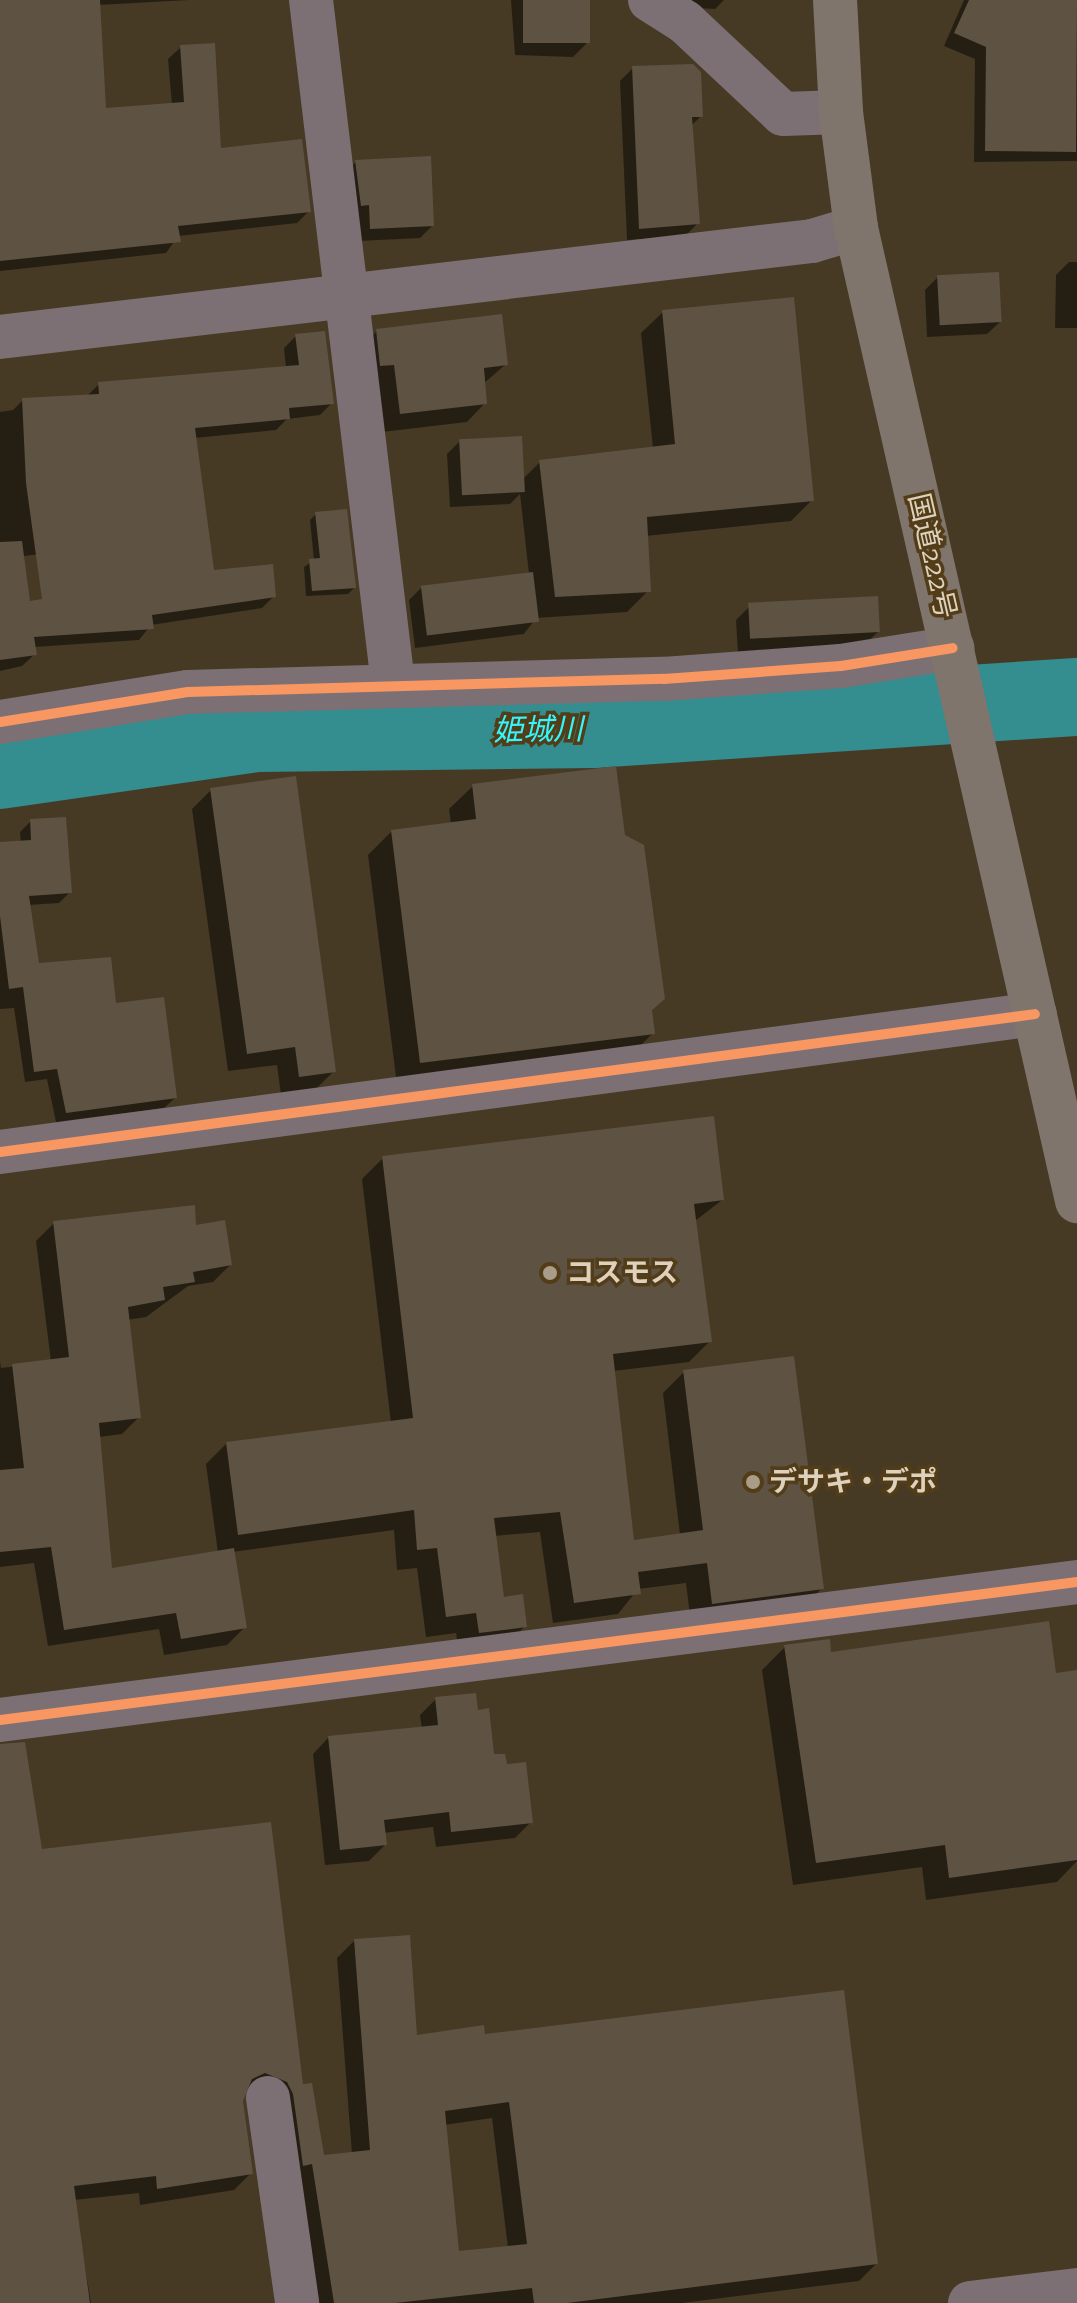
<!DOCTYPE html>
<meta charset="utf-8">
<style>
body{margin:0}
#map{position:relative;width:1077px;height:2303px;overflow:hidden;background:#463a25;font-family:"Zilla Slab","Noto Sans JP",serif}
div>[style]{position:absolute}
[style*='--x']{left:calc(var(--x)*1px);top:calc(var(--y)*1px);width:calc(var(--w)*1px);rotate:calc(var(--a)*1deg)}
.shadow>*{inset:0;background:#0007}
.river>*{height:78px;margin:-39px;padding:0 39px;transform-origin:39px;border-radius:39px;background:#348d8e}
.building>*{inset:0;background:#5e5243;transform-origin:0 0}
.minor>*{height:44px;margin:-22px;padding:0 22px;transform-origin:22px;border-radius:22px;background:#7d7074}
.highway>*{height:44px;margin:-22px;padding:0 22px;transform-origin:22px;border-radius:22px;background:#80756d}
.cycleway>*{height:10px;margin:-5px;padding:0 5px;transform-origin:5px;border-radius:5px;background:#f99763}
.dots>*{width:22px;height:22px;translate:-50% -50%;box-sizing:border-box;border:4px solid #533d18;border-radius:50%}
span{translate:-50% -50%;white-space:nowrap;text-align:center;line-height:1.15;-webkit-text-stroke:7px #533d18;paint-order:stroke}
.street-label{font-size:28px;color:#ded1bd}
.poi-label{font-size:28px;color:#ded1bd;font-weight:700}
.left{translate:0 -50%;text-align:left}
.water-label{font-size:30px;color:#32f6fc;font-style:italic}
</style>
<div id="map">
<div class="shadow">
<i style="clip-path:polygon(0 0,189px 0,98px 5px,104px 110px,172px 105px,168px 59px,181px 47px,220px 150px,309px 211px,297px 223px,178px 236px,166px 253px,0 271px)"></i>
<i style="clip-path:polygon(511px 0,588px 0,586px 44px,573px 57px,515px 55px)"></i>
<i style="clip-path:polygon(680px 0,724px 0,715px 9px,679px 7px)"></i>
<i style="clip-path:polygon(964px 0,1077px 0,1077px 161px,974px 162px,975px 59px,944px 46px)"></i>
<i style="clip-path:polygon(633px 68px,701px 116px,691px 126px,698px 223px,685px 236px,627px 240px,620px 81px)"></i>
<i style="clip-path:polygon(356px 162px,432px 226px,420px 238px,358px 241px,343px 174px)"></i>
<i style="clip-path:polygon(1069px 262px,1077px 262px,1077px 328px,1055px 328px,1056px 275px)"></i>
<i style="clip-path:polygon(938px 277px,1000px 322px,987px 334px,927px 337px,925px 290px)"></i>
<i style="clip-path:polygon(663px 312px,812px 500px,791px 521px,646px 536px,648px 591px,627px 612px,536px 618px,524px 634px,415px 648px,409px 600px,422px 587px,529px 574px,520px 494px,510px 504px,450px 507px,447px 454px,460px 441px,522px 480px,540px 462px,653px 448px,641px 333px)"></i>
<i style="clip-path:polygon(377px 331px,506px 364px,483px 384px,485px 403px,467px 422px,382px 432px,358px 350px)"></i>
<i style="clip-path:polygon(296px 336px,332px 403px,320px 415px,287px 419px,276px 430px,194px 438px,213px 572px,274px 596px,262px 608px,151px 625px,139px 640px,34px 647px,35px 654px,22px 666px,0 671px,0 611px,103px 593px,96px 547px,0 559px,0 412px,13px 410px,23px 400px,86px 397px,99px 384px,286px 368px,284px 348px)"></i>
<i style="clip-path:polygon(316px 514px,354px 588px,348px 594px,306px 596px,304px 567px,314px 560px,310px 520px)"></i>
<i style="clip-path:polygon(749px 607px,878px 632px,865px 644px,738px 654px,736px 620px)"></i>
<i style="clip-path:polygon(473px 786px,650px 1011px,653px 1033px,629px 1057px,397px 1085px,368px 855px,391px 832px,451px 824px,449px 809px)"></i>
<i style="clip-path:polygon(211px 790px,333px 1072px,315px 1090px,281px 1095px,277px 1065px,228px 1071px,192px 809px)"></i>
<i style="clip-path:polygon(31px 821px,70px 892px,59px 903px,28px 905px,37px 965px,114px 1006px,175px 1098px,164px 1108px,56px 1122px,47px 1079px,25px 1082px,14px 1008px,0 1009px,0 844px,21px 843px,20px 832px)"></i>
<i style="clip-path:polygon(383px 1158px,722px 1200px,695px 1221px,710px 1341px,689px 1362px,613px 1371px,632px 1542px,680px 1535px,663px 1393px,684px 1372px,821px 1589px,800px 1610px,691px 1624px,686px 1583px,638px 1589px,618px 1614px,553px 1623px,540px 1532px,494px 1536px,502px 1599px,525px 1626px,504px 1648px,459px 1653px,456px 1633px,426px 1637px,417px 1568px,397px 1570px,394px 1530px,232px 1552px,245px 1627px,227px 1645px,164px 1655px,159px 1629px,48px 1646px,34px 1563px,0 1567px,0 1362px,1px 1368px,51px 1362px,36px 1241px,54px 1223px,194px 1228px,230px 1265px,213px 1282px,188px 1286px,146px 1317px,127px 1320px,139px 1417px,122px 1434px,99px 1437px,110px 1570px,218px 1553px,206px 1464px,227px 1443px,391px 1423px,362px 1179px)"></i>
<i style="clip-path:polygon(785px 1647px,1055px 1676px,1077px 1672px,1077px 1861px,1057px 1882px,926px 1900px,922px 1867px,793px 1885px,762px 1670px)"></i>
<i style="clip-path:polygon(436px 1699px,505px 1767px,531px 1822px,515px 1838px,436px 1847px,433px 1827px,383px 1833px,385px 1845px,369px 1861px,325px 1865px,313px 1754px,328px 1738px,422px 1729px,420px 1715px)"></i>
<i style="clip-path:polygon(evenodd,0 1747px,40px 1852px,301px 2086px,322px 2158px,352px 2154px,337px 1958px,354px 1941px,415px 2037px,483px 2036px,876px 2264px,859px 2281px,682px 2303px,311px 2303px,271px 2100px,246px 2089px,241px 2100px,251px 2173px,234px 2190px,140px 2205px,139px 2193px,74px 2200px,91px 2303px,0 2303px,0 1747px,492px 2118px,508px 2248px,457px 2253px,444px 2125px,492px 2118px)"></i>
</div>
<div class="river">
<i style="--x:0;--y:770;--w:260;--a:-8.2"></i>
<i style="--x:257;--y:733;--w:336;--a:-0.7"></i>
<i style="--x:593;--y:729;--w:485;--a:-3.8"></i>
</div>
<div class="building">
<i style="clip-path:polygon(0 0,100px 0,106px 108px,184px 102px,180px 45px,215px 43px,221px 148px,302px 139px,311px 212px,178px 226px,181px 242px,0 261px)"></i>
<i style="left:523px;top:0;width:67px;height:43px"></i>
<i style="clip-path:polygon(969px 0,1077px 0,1076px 152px,985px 151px,986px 47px,954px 33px)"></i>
<i style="clip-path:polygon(693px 64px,701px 72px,703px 117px,692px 117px,700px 224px,639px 229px,632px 66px)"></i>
<i style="clip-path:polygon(431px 156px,434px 226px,370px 229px,369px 205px,361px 206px,355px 160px)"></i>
<i style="left:999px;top:272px;width:50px;height:62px;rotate:87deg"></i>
<i style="clip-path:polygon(794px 297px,814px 501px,647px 517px,651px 592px,555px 597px,539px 460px,675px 444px,662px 310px)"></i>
<i style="clip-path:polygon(502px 314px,508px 365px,484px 368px,487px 404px,400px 414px,394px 365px,380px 366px,376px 329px)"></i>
<i style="clip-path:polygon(325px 331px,334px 404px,289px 408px,290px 419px,195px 428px,214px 570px,273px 564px,276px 597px,152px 615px,154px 629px,34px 637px,37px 655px,0 660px,0 542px,22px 541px,30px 601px,42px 599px,26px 483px,22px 398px,99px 394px,98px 382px,299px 365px,295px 334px)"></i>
<i style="left:522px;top:436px;width:56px;height:63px;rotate:87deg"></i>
<i style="clip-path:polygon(347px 509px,356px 588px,312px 591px,309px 559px,320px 558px,315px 512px)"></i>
<i style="left:533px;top:572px;width:50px;height:113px;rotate:83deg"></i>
<i style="left:878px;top:596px;width:36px;height:130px;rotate:87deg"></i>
<i style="clip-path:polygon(616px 766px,625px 835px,644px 845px,665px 999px,652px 1010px,655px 1034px,420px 1063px,391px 830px,476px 819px,472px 784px)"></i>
<i style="clip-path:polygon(296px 776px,336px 1072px,299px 1077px,295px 1047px,247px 1054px,210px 788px)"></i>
<i style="clip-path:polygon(66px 817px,72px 893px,29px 896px,39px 963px,111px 957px,116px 1003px,164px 997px,177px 1098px,66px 1113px,57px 1069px,34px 1072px,23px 987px,9px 989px,0 916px,0 842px,31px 840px,30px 819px)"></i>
<i style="clip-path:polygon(714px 1116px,724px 1200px,694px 1204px,712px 1342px,613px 1354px,634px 1540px,703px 1530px,683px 1370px,794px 1356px,824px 1589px,712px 1604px,707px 1563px,638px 1572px,641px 1594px,574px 1603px,560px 1512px,494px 1518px,504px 1597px,523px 1594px,527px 1627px,479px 1633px,476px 1613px,446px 1617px,437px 1548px,417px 1550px,414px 1510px,238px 1535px,226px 1442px,413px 1418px,382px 1156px)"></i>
<i style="clip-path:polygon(195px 1205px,196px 1225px,225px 1220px,232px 1265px,193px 1272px,195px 1282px,163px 1287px,165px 1300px,128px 1307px,141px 1418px,99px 1423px,112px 1568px,234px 1548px,247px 1628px,181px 1639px,176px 1613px,64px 1630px,51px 1547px,0 1552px,0 1470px,24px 1468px,12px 1364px,69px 1357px,53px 1221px)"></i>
<i style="clip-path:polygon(1049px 1621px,1056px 1673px,1077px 1670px,1077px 1860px,949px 1878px,945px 1845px,816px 1863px,784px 1645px,830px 1639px,831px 1652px)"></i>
<i style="clip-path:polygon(476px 1693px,478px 1710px,489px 1708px,494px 1754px,505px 1754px,507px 1764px,526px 1762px,533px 1823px,451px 1832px,449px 1812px,384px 1820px,387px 1845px,340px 1850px,328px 1736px,438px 1725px,435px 1697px)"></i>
<i style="clip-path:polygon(evenodd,25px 1742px,42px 1849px,271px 1822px,303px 2084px,312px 2083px,324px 2155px,370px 2150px,354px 1939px,410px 1935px,417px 2035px,484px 2025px,485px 2034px,844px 1990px,878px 2264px,567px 2303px,534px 2303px,532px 2288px,395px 2303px,334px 2303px,312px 2164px,303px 2166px,293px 2094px,287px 2082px,265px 2073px,252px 2079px,243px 2101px,253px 2174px,157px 2189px,156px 2176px,74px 2186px,90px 2303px,0 2303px,0 1744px,25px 1742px,509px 2102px,527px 2244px,459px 2251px,445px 2111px,509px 2102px)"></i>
</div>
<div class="minor">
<i style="--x:311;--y:0;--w:689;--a:83.16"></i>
<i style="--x:650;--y:0;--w:41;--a:32.2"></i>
<i style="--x:685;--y:22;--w:134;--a:43.2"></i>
<i style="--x:783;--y:114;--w:58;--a:-2"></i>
<i style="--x:0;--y:337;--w:818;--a:-6.74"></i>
<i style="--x:812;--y:241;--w:46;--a:-16.5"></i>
<i style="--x:0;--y:722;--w:190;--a:-9.1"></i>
<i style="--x:188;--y:692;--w:476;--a:-1.6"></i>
<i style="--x:664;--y:679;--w:177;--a:-4.2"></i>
<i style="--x:841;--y:666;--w:113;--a:-9.1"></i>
<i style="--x:0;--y:1152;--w:1044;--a:-7.59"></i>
<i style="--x:0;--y:1720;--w:1086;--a:-7.3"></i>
<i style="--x:268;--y:2098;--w:207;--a:81.9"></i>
<i style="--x:970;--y:2303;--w:108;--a:-6.9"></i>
</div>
<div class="highway">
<i style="--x:835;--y:0;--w:112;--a:86.9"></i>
<i style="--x:841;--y:112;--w:117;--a:82.6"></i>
<i style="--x:856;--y:228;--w:998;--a:77.2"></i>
</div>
<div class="cycleway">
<i style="--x:0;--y:722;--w:190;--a:-9.1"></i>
<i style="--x:188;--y:692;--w:476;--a:-1.6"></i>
<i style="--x:664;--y:679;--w:177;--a:-4.2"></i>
<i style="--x:841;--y:666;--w:113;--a:-9.1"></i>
<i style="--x:0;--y:1152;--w:1044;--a:-7.59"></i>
<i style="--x:0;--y:1720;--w:1086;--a:-7.3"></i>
</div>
<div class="dots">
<i style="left:550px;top:1273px;background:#a99c88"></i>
<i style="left:753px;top:1482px;background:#a99c88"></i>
</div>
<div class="street-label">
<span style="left:932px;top:556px;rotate:77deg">国道222号</span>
</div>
<div class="poi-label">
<span class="left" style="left:566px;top:1273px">コスモス</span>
<span class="left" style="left:769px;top:1482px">デサキ・デポ</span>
</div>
<div class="water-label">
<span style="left:538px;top:730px;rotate:-1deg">姫城川</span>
</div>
</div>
